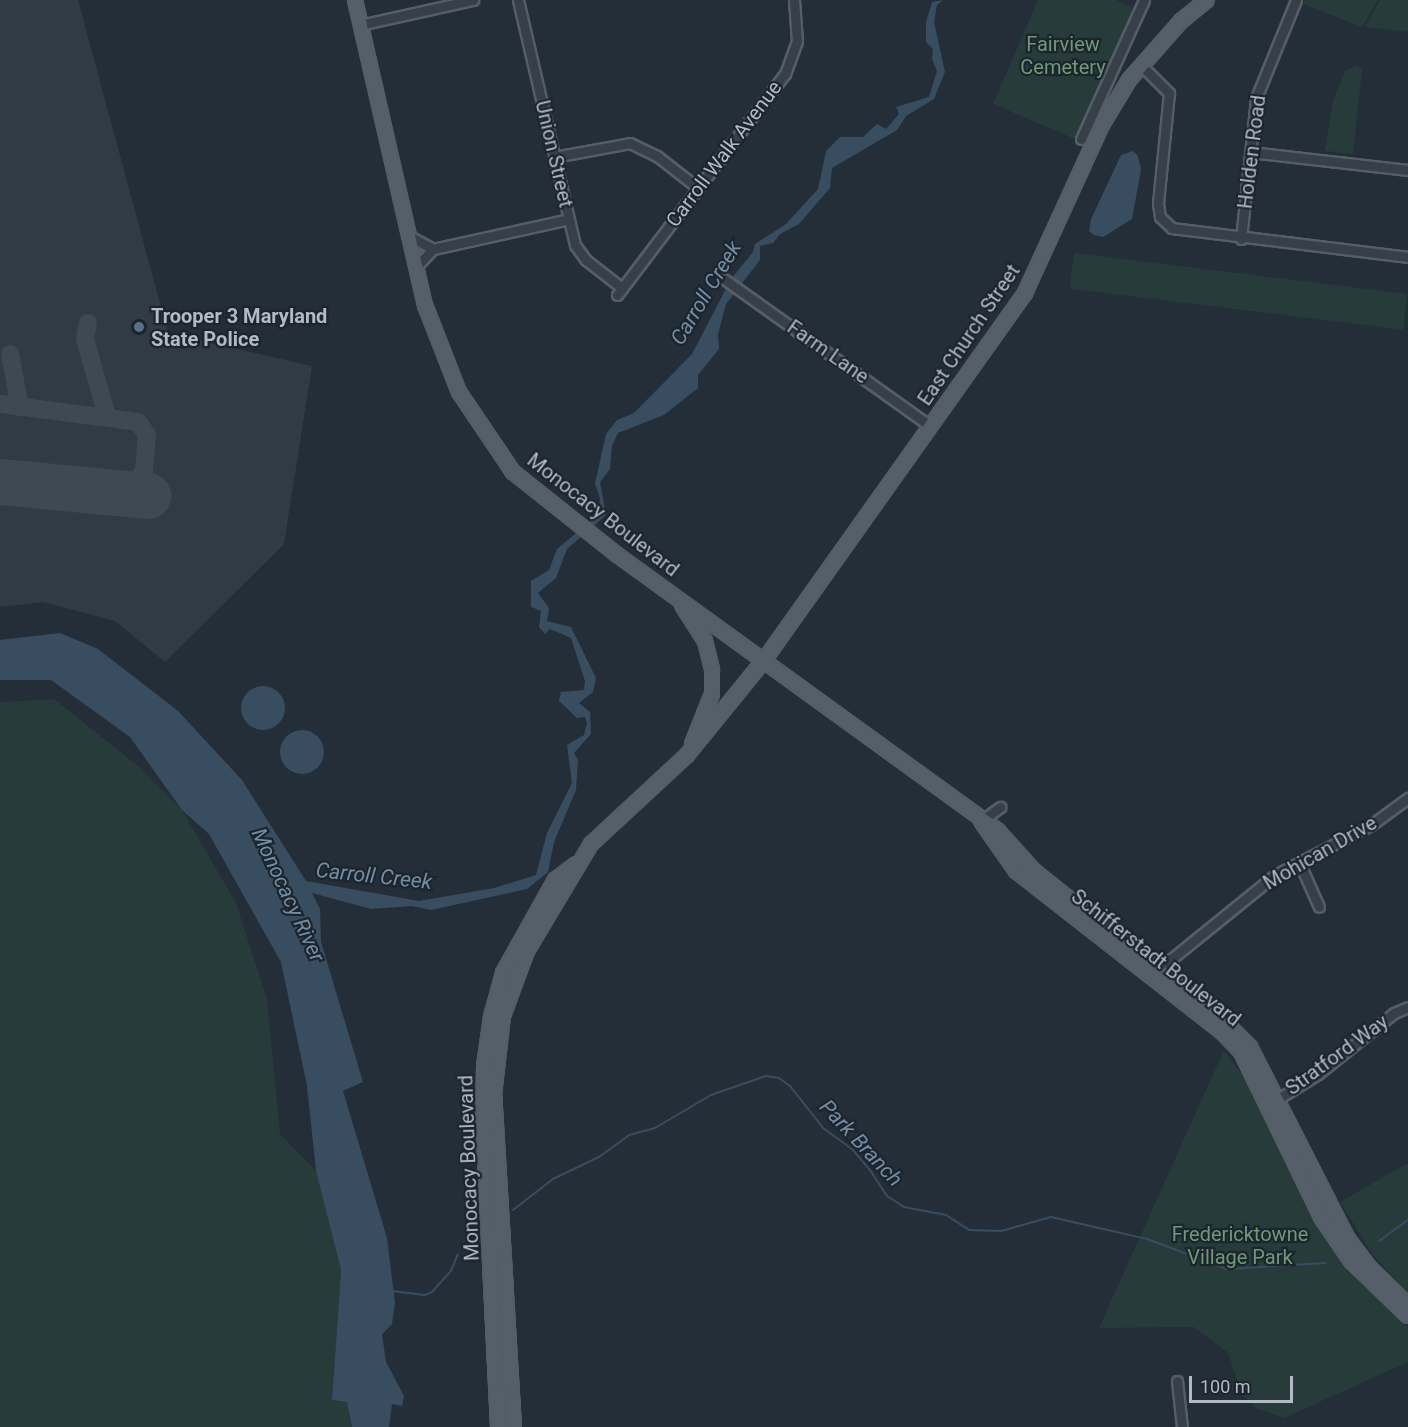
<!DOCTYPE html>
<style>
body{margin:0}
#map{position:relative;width:1408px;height:1427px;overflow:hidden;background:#232e38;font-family:Roboto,sans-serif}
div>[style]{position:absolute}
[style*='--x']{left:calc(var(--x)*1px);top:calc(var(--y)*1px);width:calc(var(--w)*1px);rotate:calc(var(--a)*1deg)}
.airport>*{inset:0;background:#313b45}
.green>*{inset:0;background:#263b3a;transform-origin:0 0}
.water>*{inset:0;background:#394d60}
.round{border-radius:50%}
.stream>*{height:2px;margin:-1px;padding:0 1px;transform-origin:1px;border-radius:1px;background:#394d60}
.taxiway>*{height:18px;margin:-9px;padding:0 9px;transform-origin:9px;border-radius:9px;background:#3e4954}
.runway>*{height:46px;margin:-23px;padding:0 23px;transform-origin:23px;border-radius:23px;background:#3e4954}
.roads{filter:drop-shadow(2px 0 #555e66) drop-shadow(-2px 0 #555e66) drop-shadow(0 2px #555e66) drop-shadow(0 -2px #555e66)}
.minor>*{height:9px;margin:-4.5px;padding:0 4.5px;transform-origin:4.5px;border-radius:4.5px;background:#374049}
.major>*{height:12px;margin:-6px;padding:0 6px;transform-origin:6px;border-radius:6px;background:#555f69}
.dots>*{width:16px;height:16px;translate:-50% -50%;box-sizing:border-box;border:3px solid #1c252d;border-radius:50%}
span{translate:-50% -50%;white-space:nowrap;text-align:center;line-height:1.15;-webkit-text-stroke:4.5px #1c252d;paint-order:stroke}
.park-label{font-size:20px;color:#719977}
.street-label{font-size:20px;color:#b2bbc5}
.poi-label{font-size:20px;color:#b2bbc5;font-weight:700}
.left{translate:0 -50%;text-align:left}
.water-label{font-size:21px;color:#748ea6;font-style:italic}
.scale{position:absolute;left:1189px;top:1376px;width:104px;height:27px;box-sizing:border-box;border:3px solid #b2bbc5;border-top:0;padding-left:8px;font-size:18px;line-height:21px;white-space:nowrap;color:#b2bbc5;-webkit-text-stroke:4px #1c252d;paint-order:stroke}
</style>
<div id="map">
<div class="airport">
<i style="clip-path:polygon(0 0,78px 0,168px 333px,312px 366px,284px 544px,165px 662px,115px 621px,43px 602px,0 607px)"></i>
</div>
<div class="green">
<i style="clip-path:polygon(1038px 0,1116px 0,1133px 8px,1077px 140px,993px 104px)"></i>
<i style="clip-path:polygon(1305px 0,1378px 0,1362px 27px,1303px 4px)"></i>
<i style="clip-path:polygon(1380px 0,1408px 0,1408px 32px,1365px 27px)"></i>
<i style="clip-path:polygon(1357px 65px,1362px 70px,1353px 154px,1325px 151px,1333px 100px,1345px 71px)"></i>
<i style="left:1074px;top:253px;width:336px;height:36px;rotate:7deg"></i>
<i style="clip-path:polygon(54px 699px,138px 766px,182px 810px,236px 903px,267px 999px,280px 1134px,316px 1171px,341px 1270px,332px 1399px,347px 1401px,352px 1427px,0 1427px,0 702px)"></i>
<i style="clip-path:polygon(1224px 1050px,1282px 1129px,1330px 1217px,1338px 1251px,1356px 1275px,1408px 1327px,1408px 1362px,1284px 1418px,1256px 1408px,1242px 1394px,1228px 1353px,1194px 1327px,1099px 1328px)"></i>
<i style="clip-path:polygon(1408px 1163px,1408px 1293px,1373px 1255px,1340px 1202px)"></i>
</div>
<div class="water">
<i style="clip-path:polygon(943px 0,937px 5px,934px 22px,945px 72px,934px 99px,906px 116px,897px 130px,832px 168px,830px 188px,799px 224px,780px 234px,773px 243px,760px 246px,760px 260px,726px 304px,718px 334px,719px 349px,698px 375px,698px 388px,664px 415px,618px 433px,612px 446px,610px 469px,600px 482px,606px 515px,567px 549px,556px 578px,538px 593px,549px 608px,547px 621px,571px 627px,596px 678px,593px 692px,579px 703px,590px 712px,591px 734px,574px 753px,578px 760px,576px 790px,554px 842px,548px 872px,527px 889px,431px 910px,412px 906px,371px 909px,312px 893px,320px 909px,321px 942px,363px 1082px,343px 1091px,387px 1238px,395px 1303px,392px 1324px,382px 1334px,386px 1362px,404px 1396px,402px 1406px,392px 1404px,389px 1427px,352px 1427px,347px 1402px,332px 1400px,341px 1270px,316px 1171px,307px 1086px,281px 962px,209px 834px,182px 810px,130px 737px,51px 680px,0 680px,0 640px,60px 633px,98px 649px,178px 711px,242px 780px,306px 881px,419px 901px,494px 888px,536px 875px,547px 833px,572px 783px,567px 745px,584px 735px,587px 723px,585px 717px,577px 718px,559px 701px,561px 692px,584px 690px,585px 681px,571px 638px,550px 629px,545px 634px,539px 627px,541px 611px,531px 607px,531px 581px,549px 570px,557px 549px,598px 515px,600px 499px,595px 483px,606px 434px,617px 420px,634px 413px,692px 354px,731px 279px,753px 252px,755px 244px,786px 224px,818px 189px,826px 151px,840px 137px,863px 137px,877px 124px,886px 129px,899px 114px,896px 107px,929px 97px,937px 71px,932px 59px,933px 49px,926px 42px,926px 22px,932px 2px)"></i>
<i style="clip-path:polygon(1133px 151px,1138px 156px,1141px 170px,1132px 219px,1103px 237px,1094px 235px,1089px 231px,1091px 219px,1121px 155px)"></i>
<i class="round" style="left:241px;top:686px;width:44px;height:44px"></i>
<i class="round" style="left:280px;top:730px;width:44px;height:44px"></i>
</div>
<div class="stream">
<i style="--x:513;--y:1210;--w:51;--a:-37.8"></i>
<i style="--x:553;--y:1179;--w:51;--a:-25.6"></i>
<i style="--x:599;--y:1157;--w:37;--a:-36"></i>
<i style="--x:629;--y:1135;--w:27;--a:-15"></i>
<i style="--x:655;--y:1128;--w:65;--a:-30.5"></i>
<i style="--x:711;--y:1095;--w:58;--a:-19.1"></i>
<i style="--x:766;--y:1076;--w:13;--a:9"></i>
<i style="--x:779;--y:1078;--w:14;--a:36"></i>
<i style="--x:790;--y:1086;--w:53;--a:51.8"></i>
<i style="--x:823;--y:1128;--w:37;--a:36"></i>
<i style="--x:853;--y:1150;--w:26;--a:50"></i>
<i style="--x:870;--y:1170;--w:31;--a:57"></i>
<i style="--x:887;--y:1196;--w:20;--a:33"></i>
<i style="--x:904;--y:1207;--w:43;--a:10.8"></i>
<i style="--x:946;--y:1215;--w:27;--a:33"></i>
<i style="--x:969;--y:1230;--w:32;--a:2"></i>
<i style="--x:1001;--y:1231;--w:52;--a:-15.6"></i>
<i style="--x:1051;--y:1217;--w:98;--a:12.9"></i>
<i style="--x:1147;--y:1239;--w:85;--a:20.6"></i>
<i style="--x:1227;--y:1269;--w:99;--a:-3.5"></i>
<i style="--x:1379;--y:1241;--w:36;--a:-36"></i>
<i style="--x:392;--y:1291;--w:33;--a:7"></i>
<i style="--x:425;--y:1295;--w:8;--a:-23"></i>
<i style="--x:432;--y:1292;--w:28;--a:-48"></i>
<i style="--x:451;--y:1271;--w:18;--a:-68"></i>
</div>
<div class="taxiway">
<i style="--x:88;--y:323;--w:16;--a:101"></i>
<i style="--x:85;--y:339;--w:80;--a:74.1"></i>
<i style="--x:10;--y:354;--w:54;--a:79.3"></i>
<i style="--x:0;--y:404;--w:139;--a:7.4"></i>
<i style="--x:138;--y:422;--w:16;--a:55"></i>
<i style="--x:147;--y:435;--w:37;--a:95"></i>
<i style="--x:144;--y:472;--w:31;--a:135"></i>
</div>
<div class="runway">
<i style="--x:0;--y:482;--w:149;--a:5.4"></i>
</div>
<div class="roads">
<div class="minor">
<i style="--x:518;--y:0;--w:252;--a:76.9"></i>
<i style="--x:575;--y:245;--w:19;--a:54"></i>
<i style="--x:586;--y:260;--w:46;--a:37.9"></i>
<i style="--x:360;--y:25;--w:116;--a:-12.5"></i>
<i style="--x:1141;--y:65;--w:40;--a:45"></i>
<i style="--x:1169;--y:93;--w:111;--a:95.7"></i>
<i style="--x:1158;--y:203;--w:14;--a:82"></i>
<i style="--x:1160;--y:217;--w:16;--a:43"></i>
<i style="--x:1172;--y:228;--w:238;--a:7"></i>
<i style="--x:1081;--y:139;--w:153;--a:-65.6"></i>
<i style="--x:1250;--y:152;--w:159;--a:6.5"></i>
<i style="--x:554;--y:157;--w:77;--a:-10.4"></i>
<i style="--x:630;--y:143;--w:30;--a:26"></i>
<i style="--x:657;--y:156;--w:52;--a:38"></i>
<i style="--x:409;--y:236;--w:27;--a:28"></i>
<i style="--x:1241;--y:239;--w:142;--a:-83.9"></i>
<i style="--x:1256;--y:98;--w:106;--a:-67.8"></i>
<i style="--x:416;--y:267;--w:25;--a:-47"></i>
<i style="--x:433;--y:249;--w:139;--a:-12.4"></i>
<i style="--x:724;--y:279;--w:253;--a:35.5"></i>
<i style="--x:617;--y:295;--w:278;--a:-52.8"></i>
<i style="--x:785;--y:74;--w:35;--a:-70"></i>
<i style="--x:797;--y:41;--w:41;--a:-94.2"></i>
<i style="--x:981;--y:821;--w:24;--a:-36"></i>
<i style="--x:1299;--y:862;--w:49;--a:66"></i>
<i style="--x:1154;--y:973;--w:156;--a:-39"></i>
<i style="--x:1275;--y:875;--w:108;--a:-27.5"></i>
<i style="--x:1371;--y:825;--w:46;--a:-36.1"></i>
<i style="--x:1273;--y:1102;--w:53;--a:-31.9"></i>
<i style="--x:1318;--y:1074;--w:97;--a:-38.8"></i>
<i style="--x:1394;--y:1013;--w:15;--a:-23"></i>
<i style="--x:1177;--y:1381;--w:46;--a:83.8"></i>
</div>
<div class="major">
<i style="--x:355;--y:0;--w:313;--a:77.1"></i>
<i style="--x:425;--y:305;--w:93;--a:68.7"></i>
<i style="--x:459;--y:392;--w:97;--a:56"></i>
<i style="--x:513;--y:472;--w:132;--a:38.5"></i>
<i style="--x:616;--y:554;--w:472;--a:35.9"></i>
<i style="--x:998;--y:831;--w:54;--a:48"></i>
<i style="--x:1034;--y:871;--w:245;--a:38.4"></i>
<i style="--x:1226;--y:1023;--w:34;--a:45"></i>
<i style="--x:1250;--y:1047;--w:216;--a:63"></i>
<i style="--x:1348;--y:1239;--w:36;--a:53"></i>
<i style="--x:1370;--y:1268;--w:53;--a:44.2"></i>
<i style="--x:682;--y:605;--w:43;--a:57.4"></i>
<i style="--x:705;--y:641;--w:30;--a:76"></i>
<i style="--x:712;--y:670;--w:24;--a:90"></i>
<i style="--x:712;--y:694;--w:54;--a:111.8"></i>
<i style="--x:981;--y:821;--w:61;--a:55"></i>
<i style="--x:1016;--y:871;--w:261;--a:38"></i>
<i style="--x:1222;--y:1032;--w:28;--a:46"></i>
<i style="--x:1241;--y:1052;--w:183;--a:64.1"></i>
<i style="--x:1321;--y:1217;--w:53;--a:55.7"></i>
<i style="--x:1351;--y:1261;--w:79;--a:44"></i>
<i style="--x:498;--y:1427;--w:308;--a:-92.8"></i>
<i style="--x:483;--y:1119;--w:53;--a:-88.9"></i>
<i style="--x:484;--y:1066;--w:49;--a:-81.9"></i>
<i style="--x:491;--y:1017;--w:46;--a:-74.7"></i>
<i style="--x:503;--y:973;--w:107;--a:-60.8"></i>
<i style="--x:555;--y:880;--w:26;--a:-37"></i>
<i style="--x:514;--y:1427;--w:333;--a:-93.4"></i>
<i style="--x:494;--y:1095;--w:80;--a:-83.5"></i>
<i style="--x:503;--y:1016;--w:69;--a:-69.7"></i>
<i style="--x:527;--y:951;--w:125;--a:-59.1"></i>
<i style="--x:591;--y:844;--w:131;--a:-42.8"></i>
<i style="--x:687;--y:755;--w:124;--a:-50.9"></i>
<i style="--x:765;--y:659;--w:449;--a:-54.6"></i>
<i style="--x:1025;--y:293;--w:185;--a:-65.4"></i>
<i style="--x:1102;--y:125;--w:52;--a:-59"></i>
<i style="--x:1129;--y:80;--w:79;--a:-48.6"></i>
<i style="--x:1181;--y:21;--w:33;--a:-39"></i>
</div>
</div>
<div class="dots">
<i style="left:139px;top:327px;background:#5c6f8a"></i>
</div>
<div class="park-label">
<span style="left:1063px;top:56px">Fairview<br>Cemetery</span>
<span style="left:1240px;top:1246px">Fredericktowne<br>Village Park</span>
</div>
<div class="street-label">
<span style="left:1252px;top:152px;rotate:-83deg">Holden Road</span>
<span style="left:554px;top:154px;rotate:77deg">Union Street</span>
<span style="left:724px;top:154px;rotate:-53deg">Carroll Walk Avenue</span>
<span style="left:969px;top:335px;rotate:-56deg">East Church Street</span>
<span style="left:828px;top:352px;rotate:35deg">Farm Lane</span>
<span style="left:603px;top:515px;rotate:38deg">Monocacy Boulevard</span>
<span style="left:1320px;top:853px;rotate:-30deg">Mohican Drive</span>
<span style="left:1156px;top:958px;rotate:38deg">Schifferstadt Boulevard</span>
<span style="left:1337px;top:1055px;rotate:-36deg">Stratford Way</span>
<span style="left:469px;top:1168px;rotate:-92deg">Monocacy Boulevard</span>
</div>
<div class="poi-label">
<span class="left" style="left:151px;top:328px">Trooper 3 Maryland<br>State Police</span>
</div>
<div class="water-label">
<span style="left:706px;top:293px;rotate:-59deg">Carroll Creek</span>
<span style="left:374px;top:876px;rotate:6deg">Carroll Creek</span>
<span style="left:288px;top:895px;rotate:65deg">Monocacy River</span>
<span style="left:861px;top:1143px;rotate:47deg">Park Branch</span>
</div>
<div class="scale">100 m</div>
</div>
